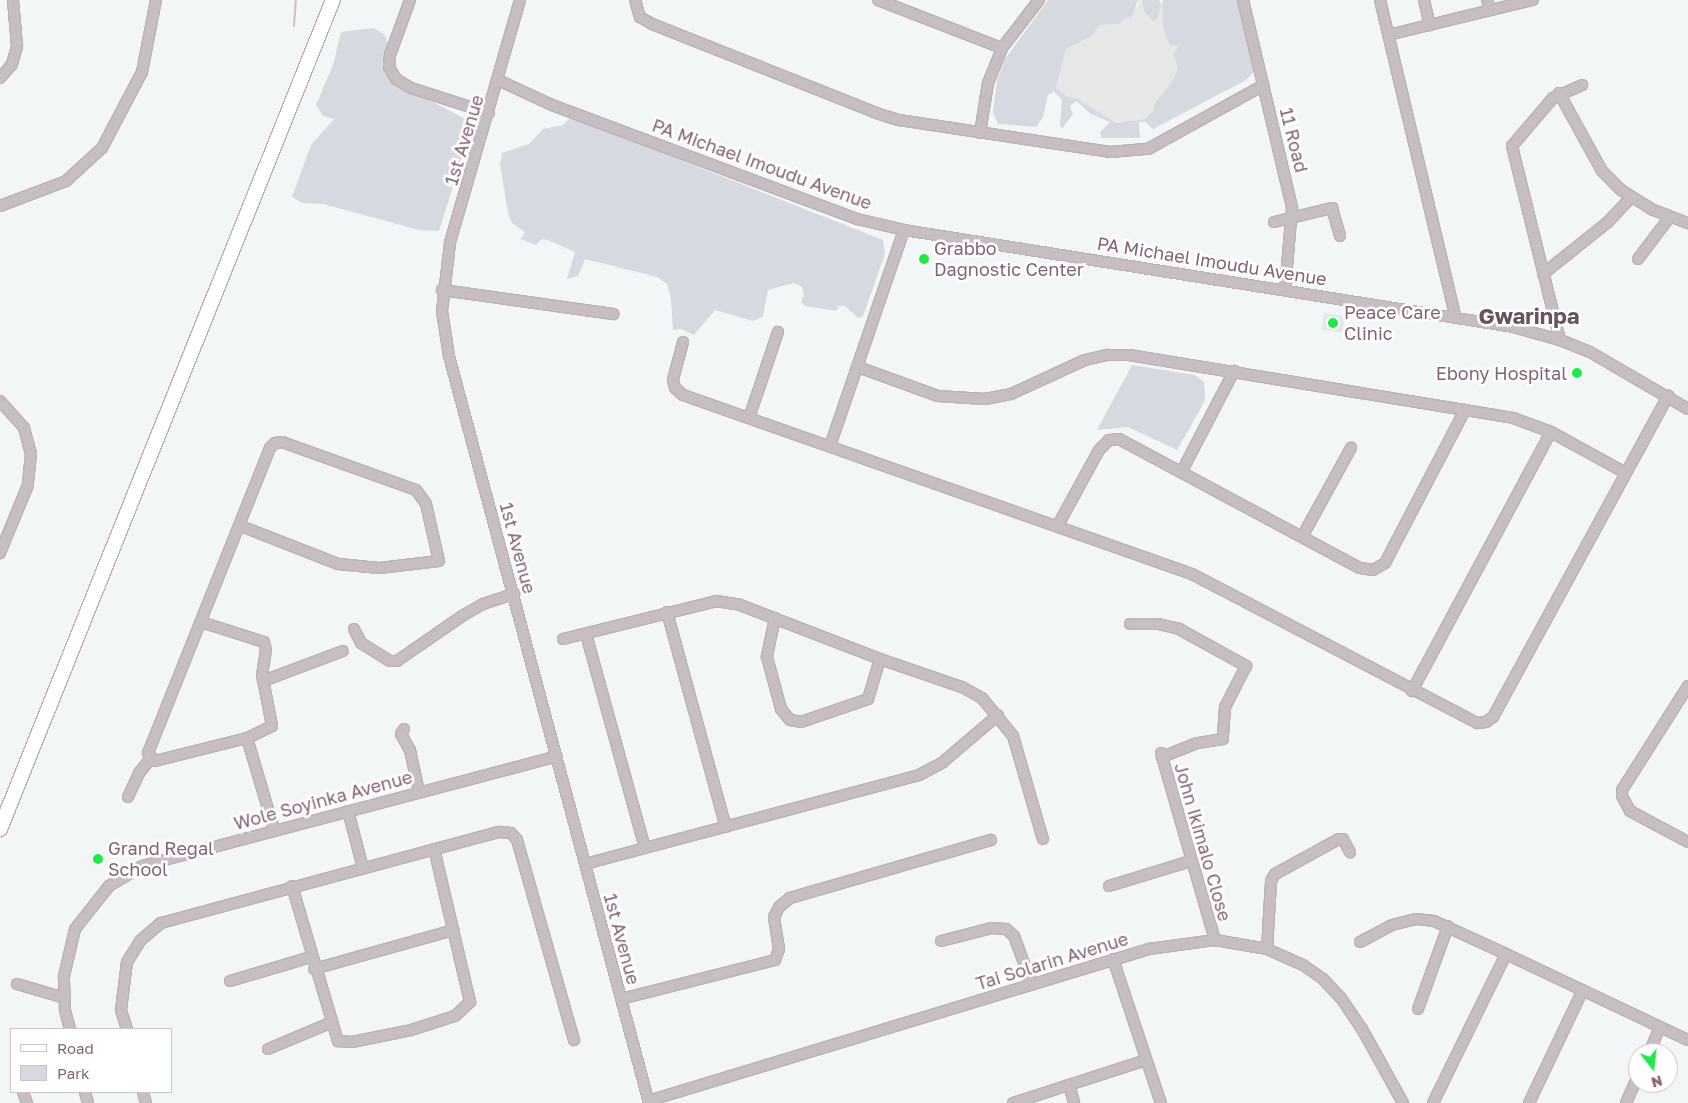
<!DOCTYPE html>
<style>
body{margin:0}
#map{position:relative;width:1688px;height:1103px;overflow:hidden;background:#f2f6f6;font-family:"Golos Text",sans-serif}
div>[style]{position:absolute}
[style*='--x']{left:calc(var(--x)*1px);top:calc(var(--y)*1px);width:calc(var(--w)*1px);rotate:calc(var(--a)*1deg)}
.built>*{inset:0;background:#e6e7e7;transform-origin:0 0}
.green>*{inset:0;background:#d6dae0}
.stream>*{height:2px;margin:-1px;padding:0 1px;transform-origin:1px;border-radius:1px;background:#cfbfcb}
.roads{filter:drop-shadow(1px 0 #bbb1b7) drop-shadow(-1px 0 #bbb1b7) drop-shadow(0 1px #bbb1b7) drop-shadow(0 -1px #bbb1b7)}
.minor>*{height:10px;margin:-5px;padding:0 5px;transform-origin:5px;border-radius:5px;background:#c7bec3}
.major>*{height:14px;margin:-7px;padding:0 7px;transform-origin:7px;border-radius:7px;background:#fff}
.dots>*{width:14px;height:14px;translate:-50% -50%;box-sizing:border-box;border:2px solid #fff;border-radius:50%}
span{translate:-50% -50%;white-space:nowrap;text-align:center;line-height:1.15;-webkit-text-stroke:5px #fff;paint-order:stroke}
.street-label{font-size:18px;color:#856377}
.poi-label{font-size:18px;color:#856377}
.left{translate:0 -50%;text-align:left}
.right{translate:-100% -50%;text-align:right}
.district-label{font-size:22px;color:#695260;font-weight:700}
.legend{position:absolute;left:10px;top:1028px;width:162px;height:65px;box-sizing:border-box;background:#fff;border:1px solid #cec1c9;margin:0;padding:6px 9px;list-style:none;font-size:15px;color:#856377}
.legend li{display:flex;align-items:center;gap:10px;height:25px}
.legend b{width:25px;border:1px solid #cec1c9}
.north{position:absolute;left:1628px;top:1043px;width:50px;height:50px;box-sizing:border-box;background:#fff;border:1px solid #cec1c9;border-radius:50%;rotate:164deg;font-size:14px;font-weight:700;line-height:20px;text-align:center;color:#856377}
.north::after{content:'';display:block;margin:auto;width:18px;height:22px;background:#1deb46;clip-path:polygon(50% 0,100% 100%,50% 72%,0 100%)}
</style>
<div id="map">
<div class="built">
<i style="clip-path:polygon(1138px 0,1165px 3px,1162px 22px,1169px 38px,1179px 46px,1173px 53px,1178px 68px,1171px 83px,1154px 104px,1155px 110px,1145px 119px,1116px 123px,1078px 99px,1066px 96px,1056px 88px,1066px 49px,1092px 36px,1100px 25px,1120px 24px,1138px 6px)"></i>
<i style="left:1324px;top:313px;width:21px;height:17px;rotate:8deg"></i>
</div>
<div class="green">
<i style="clip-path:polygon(1048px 0,1138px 0,1131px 19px,1125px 18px,1120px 24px,1100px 25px,1092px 36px,1066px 49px,1056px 88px,1066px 96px,1078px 99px,1116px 123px,1145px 119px,1154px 110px,1154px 104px,1171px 83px,1178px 68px,1173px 53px,1179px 46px,1171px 46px,1168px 42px,1162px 22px,1163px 0,1237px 0,1254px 72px,1246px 80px,1153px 129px,1145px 122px,1139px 122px,1140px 138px,1102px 138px,1100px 132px,1110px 122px,1091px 114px,1076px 101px,1070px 106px,1073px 114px,1062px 129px,1060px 124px,1062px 100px,1054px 91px,1048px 95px,1043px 117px,1036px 127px,998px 124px,993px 112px,997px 80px,1005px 59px)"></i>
<i style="clip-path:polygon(1142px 0,1159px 0,1161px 6px,1157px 19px,1153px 21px,1144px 11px)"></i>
<i style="clip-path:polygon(373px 28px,384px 34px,389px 45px,382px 64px,391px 80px,473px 123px,439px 231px,419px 230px,323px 204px,302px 203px,292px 197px,311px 145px,334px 119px,323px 116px,316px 105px,333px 65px,341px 32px)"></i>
<i style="clip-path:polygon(571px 117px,883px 240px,885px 254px,863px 316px,858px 318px,845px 306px,839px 306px,836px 311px,805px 306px,801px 302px,804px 295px,802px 287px,794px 283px,768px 290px,763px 317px,753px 321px,715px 310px,694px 335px,681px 329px,673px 330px,671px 299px,667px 284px,657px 277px,585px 259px,578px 276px,567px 279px,575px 252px,548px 240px,542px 239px,536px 245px,521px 239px,525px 232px,512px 223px,508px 213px,500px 164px,502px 153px,529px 144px,543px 129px,563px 125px)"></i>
<i style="clip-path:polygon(1132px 365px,1195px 375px,1204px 382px,1205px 399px,1200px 410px,1177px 450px,1128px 427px,1097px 430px)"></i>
</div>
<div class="stream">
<i style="--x:294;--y:26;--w:26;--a:-86"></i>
</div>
<div class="roads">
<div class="minor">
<i style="--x:410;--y:0;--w:59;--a:110"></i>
<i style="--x:390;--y:55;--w:12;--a:95"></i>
<i style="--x:389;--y:67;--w:14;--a:60"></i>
<i style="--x:396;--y:79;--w:17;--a:31"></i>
<i style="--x:411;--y:88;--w:82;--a:17.8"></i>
<i style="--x:520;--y:0;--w:253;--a:106.1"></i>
<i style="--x:450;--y:243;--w:68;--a:96.7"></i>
<i style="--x:442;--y:311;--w:46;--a:81.2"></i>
<i style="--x:449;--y:356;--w:773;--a:75.01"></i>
<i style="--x:635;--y:0;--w:18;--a:74"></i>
<i style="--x:640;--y:17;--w:14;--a:30"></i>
<i style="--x:652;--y:24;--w:244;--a:21.6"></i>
<i style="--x:879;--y:114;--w:21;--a:17"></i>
<i style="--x:899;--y:120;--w:213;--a:8.6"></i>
<i style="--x:1110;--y:152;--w:38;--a:-5"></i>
<i style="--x:1148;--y:149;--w:132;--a:-28.9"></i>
<i style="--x:878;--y:0;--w:133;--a:21.2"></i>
<i style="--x:1243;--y:0;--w:214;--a:76.7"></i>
<i style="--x:1292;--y:208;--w:81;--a:94.9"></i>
<i style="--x:1380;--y:0;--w:325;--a:76.6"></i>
<i style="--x:1424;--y:0;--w:26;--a:77"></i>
<i style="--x:1487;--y:0;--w:10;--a:73"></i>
<i style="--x:1388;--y:35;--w:149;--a:-13.6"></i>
<i style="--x:0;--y:78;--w:18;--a:-49"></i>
<i style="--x:12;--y:64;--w:19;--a:-74"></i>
<i style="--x:17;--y:46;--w:46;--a:-95"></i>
<i style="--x:498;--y:80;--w:60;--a:24.8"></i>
<i style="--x:552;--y:105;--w:326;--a:20.5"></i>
<i style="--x:857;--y:219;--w:48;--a:13.2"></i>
<i style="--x:904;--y:230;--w:617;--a:9.05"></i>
<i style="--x:1513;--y:327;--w:49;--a:15.5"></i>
<i style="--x:1560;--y:340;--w:32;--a:22"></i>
<i style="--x:1590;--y:352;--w:113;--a:30.2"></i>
<i style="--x:1559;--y:93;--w:89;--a:61.1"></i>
<i style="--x:1602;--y:171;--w:27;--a:45"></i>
<i style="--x:1621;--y:190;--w:36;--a:32"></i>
<i style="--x:1651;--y:209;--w:40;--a:21"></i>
<i style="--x:980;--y:133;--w:51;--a:-80.9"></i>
<i style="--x:988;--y:83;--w:38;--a:-68"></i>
<i style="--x:1002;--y:48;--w:61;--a:-52.4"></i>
<i style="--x:0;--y:206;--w:71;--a:-20.7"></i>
<i style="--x:66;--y:181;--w:49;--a:-42.5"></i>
<i style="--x:102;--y:148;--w:86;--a:-62.2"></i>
<i style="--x:142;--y:72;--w:73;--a:-79"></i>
<i style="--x:1274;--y:222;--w:60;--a:-13.6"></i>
<i style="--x:1332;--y:208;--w:29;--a:74"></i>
<i style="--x:1638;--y:259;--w:51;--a:-52.9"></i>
<i style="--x:1543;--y:274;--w:83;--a:-38.7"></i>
<i style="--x:1608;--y:222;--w:34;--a:-47"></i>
<i style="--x:442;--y:290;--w:173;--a:8"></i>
<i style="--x:1560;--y:340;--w:200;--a:-103.9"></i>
<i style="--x:1512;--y:146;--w:63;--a:-49.5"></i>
<i style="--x:1553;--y:98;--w:32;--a:-24"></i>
<i style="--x:683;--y:342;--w:39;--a:105"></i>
<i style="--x:673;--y:380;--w:8;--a:76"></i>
<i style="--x:675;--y:388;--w:11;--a:41"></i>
<i style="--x:683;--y:395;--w:540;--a:19.38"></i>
<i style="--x:1192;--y:574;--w:322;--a:27.6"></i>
<i style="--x:1477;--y:723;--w:9;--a:-6"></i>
<i style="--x:1486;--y:722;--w:9;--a:-36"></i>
<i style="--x:1493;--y:717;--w:366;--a:-61.4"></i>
<i style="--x:858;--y:367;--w:85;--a:19.9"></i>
<i style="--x:938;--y:396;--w:47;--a:3.7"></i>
<i style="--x:985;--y:399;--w:26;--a:-11"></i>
<i style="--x:1011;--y:394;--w:81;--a:-24.7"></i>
<i style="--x:1085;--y:360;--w:23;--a:-13"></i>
<i style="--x:1107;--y:355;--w:22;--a:0"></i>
<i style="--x:1129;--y:355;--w:389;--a:9.3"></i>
<i style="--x:1513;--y:418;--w:40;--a:20.2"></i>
<i style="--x:1551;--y:432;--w:85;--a:28.7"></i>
<i style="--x:0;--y:401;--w:36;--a:48"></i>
<i style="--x:24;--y:428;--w:27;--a:75"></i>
<i style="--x:31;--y:454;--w:31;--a:96"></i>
<i style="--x:28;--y:485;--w:74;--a:112.4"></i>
<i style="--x:749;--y:418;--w:91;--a:-71.4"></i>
<i style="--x:830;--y:446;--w:228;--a:-71.1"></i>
<i style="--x:1182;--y:471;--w:113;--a:-62.5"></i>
<i style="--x:1058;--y:525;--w:85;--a:-61.3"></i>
<i style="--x:1099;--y:450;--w:14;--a:-45"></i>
<i style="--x:1109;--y:440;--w:10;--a:-6"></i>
<i style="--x:1119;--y:439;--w:273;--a:28.2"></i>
<i style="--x:1360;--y:568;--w:13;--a:9"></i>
<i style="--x:1373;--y:570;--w:14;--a:-30"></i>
<i style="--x:1385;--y:563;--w:173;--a:-62.4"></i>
<i style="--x:1302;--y:537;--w:102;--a:-61.2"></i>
<i style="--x:667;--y:612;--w:223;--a:74.7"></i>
<i style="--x:775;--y:618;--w:40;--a:102"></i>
<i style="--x:767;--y:657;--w:54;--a:74.9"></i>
<i style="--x:781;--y:709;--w:14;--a:51"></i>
<i style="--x:790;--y:720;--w:11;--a:10"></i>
<i style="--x:801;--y:722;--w:71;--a:-18.9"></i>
<i style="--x:868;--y:699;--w:42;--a:-73.3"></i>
<i style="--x:201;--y:622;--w:66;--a:17.6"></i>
<i style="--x:264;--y:642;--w:8;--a:76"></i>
<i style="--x:266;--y:650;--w:24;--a:99"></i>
<i style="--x:262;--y:674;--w:53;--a:79.1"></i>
<i style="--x:272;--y:726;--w:28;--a:154"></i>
<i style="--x:247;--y:738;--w:95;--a:166"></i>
<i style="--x:155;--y:761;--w:11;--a:-131"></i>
<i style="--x:148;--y:753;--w:328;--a:-68.2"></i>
<i style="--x:270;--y:448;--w:7;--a:-45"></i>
<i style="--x:275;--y:443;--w:7;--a:-8"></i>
<i style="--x:282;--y:442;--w:142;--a:19.7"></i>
<i style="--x:416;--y:490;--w:17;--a:54"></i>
<i style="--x:426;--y:504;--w:58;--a:77.2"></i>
<i style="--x:439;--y:561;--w:60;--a:173.3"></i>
<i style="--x:379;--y:568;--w:41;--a:-174.4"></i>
<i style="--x:338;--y:564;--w:104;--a:-158.6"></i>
<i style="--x:1130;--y:624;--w:28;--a:0"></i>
<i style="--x:1158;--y:624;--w:22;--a:13"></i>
<i style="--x:1179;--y:629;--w:77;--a:28.9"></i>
<i style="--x:1246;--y:666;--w:46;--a:117.1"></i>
<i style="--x:1225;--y:707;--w:32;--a:94"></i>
<i style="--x:1223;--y:739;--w:26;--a:171"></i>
<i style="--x:1197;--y:743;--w:38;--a:158"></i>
<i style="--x:354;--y:629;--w:16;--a:63"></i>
<i style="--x:361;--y:643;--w:34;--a:32"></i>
<i style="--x:390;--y:661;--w:7;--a:0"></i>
<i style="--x:397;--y:661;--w:79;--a:-34.7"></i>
<i style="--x:462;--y:616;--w:24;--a:-30"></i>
<i style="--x:483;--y:604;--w:33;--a:-18"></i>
<i style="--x:586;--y:634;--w:222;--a:74.6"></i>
<i style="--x:563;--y:639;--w:158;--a:-13.9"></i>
<i style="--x:716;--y:601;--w:24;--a:9"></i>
<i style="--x:740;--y:605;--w:150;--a:21.1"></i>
<i style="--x:880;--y:659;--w:87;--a:18.9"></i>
<i style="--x:962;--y:687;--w:23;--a:29"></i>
<i style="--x:982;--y:698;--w:49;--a:50.8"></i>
<i style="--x:1013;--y:736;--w:107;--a:73.8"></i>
<i style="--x:263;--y:681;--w:85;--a:-20.6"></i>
<i style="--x:1688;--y:686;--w:123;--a:122.4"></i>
<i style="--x:1622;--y:790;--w:6;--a:90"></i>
<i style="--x:1622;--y:796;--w:17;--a:62"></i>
<i style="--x:1630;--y:811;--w:66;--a:28.1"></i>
<i style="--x:1412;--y:691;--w:294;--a:-61.8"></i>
<i style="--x:404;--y:729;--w:6;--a:121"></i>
<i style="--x:401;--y:734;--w:18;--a:61"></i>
<i style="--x:410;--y:750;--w:43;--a:77.9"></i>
<i style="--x:247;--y:738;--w:95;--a:73.5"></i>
<i style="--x:1161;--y:753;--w:195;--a:73.9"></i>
<i style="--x:128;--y:797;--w:26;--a:-65"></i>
<i style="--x:139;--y:773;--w:19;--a:-51"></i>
<i style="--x:348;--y:811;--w:59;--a:75.3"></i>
<i style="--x:585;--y:864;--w:346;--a:-14.9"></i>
<i style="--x:919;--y:775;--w:27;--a:-28"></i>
<i style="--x:943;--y:762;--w:72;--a:-40.5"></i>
<i style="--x:292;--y:886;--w:162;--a:73.5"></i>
<i style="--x:338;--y:1041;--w:14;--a:4"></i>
<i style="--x:352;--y:1042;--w:60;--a:-11.5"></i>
<i style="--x:411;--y:1030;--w:46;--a:-17.7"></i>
<i style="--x:455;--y:1016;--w:21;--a:-43"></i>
<i style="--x:470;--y:1002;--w:157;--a:-103.2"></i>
<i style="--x:1109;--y:886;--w:86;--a:-17"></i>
<i style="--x:941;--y:941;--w:53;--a:-14.3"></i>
<i style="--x:992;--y:928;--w:14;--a:4"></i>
<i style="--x:1006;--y:929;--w:11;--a:41"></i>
<i style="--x:1014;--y:936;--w:52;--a:69.8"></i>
<i style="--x:1360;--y:942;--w:36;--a:-28"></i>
<i style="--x:1392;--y:925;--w:25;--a:-14"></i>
<i style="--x:1416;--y:919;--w:18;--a:6"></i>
<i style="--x:1434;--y:921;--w:79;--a:24.6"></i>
<i style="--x:1267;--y:949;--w:68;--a:-86.6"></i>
<i style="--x:1271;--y:881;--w:8;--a:-60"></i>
<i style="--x:1275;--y:874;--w:73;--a:-28.7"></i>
<i style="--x:1339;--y:839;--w:4;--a:0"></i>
<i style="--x:1343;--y:839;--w:15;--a:62"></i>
<i style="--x:1113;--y:959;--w:152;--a:71.6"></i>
<i style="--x:314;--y:969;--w:145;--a:-15.6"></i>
<i style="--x:230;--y:981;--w:84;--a:-16.5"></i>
<i style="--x:17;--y:984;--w:50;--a:16.3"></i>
<i style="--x:621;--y:999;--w:159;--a:-14.2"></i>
<i style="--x:775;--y:960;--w:12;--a:-70"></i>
<i style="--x:779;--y:949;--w:32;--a:-99"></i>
<i style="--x:774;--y:917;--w:11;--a:-63"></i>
<i style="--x:779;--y:907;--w:14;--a:-39"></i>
<i style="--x:790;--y:898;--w:209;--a:-16.1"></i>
<i style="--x:1418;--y:1009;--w:88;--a:-70.1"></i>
<i style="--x:70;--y:1029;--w:20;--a:-105"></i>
<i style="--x:65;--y:1010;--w:34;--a:-92"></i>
<i style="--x:64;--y:976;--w:48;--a:-76.8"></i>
<i style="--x:75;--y:929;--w:55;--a:-51.7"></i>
<i style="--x:109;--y:886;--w:39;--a:-31"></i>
<i style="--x:142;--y:866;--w:429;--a:-14.8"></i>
<i style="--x:127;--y:1029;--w:20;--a:-108"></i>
<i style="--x:121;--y:1010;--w:48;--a:-82.9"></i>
<i style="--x:127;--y:962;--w:25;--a:-58"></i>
<i style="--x:140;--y:941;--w:28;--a:-41"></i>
<i style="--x:161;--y:923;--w:350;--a:-15.1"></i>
<i style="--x:499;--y:832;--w:12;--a:5"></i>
<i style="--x:511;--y:833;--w:9;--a:49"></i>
<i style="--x:517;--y:840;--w:208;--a:74.1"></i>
<i style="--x:268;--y:1049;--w:67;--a:-22.8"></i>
<i style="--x:1649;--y:1053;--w:28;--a:-67"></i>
<i style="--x:1069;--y:1085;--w:19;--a:74"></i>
<i style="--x:23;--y:1092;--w:12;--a:70"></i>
<i style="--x:85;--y:1092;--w:11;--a:75"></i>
<i style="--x:143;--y:1092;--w:11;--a:75"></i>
<i style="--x:648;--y:1101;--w:524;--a:-16.88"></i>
<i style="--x:1149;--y:949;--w:67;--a:-7.8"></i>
<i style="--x:1215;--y:940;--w:53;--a:9.8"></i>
<i style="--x:1267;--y:949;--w:39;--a:24"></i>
<i style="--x:1303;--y:965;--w:24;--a:35"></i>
<i style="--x:1323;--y:979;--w:26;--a:47"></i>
<i style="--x:1341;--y:998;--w:37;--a:56"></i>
<i style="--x:1362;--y:1029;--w:85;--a:61"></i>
<i style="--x:1013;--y:1103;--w:140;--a:-17.9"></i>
<i style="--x:1433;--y:1103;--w:166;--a:-63.9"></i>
<i style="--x:1506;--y:954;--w:201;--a:25.3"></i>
<i style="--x:1529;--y:1103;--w:125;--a:-64.5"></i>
<i style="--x:1626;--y:1103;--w:30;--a:-66"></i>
</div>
<div class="major">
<i style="--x:0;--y:829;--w:893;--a:-68.12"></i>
</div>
</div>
<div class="dots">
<i style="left:924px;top:259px;background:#1deb46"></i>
<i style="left:1333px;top:323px;background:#1deb46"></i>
<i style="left:1577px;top:373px;background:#1deb46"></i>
<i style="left:98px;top:859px;background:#1deb46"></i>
</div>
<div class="street-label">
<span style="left:464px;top:140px;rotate:-73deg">1st Avenue</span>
<span style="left:1294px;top:140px;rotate:76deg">11 Road</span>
<span style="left:762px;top:164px;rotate:20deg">PA Michael Imoudu Avenue</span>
<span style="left:1212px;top:261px;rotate:9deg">PA Michael Imoudu Avenue</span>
<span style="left:518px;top:548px;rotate:75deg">1st Avenue</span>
<span style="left:323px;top:800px;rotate:-15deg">Wole Soyinka Avenue</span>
<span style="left:1203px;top:842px;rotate:74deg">John Ikimalo Close</span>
<span style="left:622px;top:939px;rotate:75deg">1st Avenue</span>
<span style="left:1052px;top:961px;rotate:-17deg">Tai Solarin Avenue</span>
</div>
<div class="poi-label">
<span class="left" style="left:934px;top:259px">Grabbo<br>Dagnostic Center</span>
<span class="left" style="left:1344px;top:323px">Peace Care<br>Clinic</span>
<span class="right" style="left:1567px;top:373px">Ebony Hospital</span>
<span class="left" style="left:108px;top:859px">Grand Regal<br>School</span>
</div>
<div class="district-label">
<span style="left:1529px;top:316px">Gwarinpa</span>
</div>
<ul class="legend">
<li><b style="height:6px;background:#fff"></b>Road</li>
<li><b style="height:14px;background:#d6dae0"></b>Park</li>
</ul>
<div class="north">N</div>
</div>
